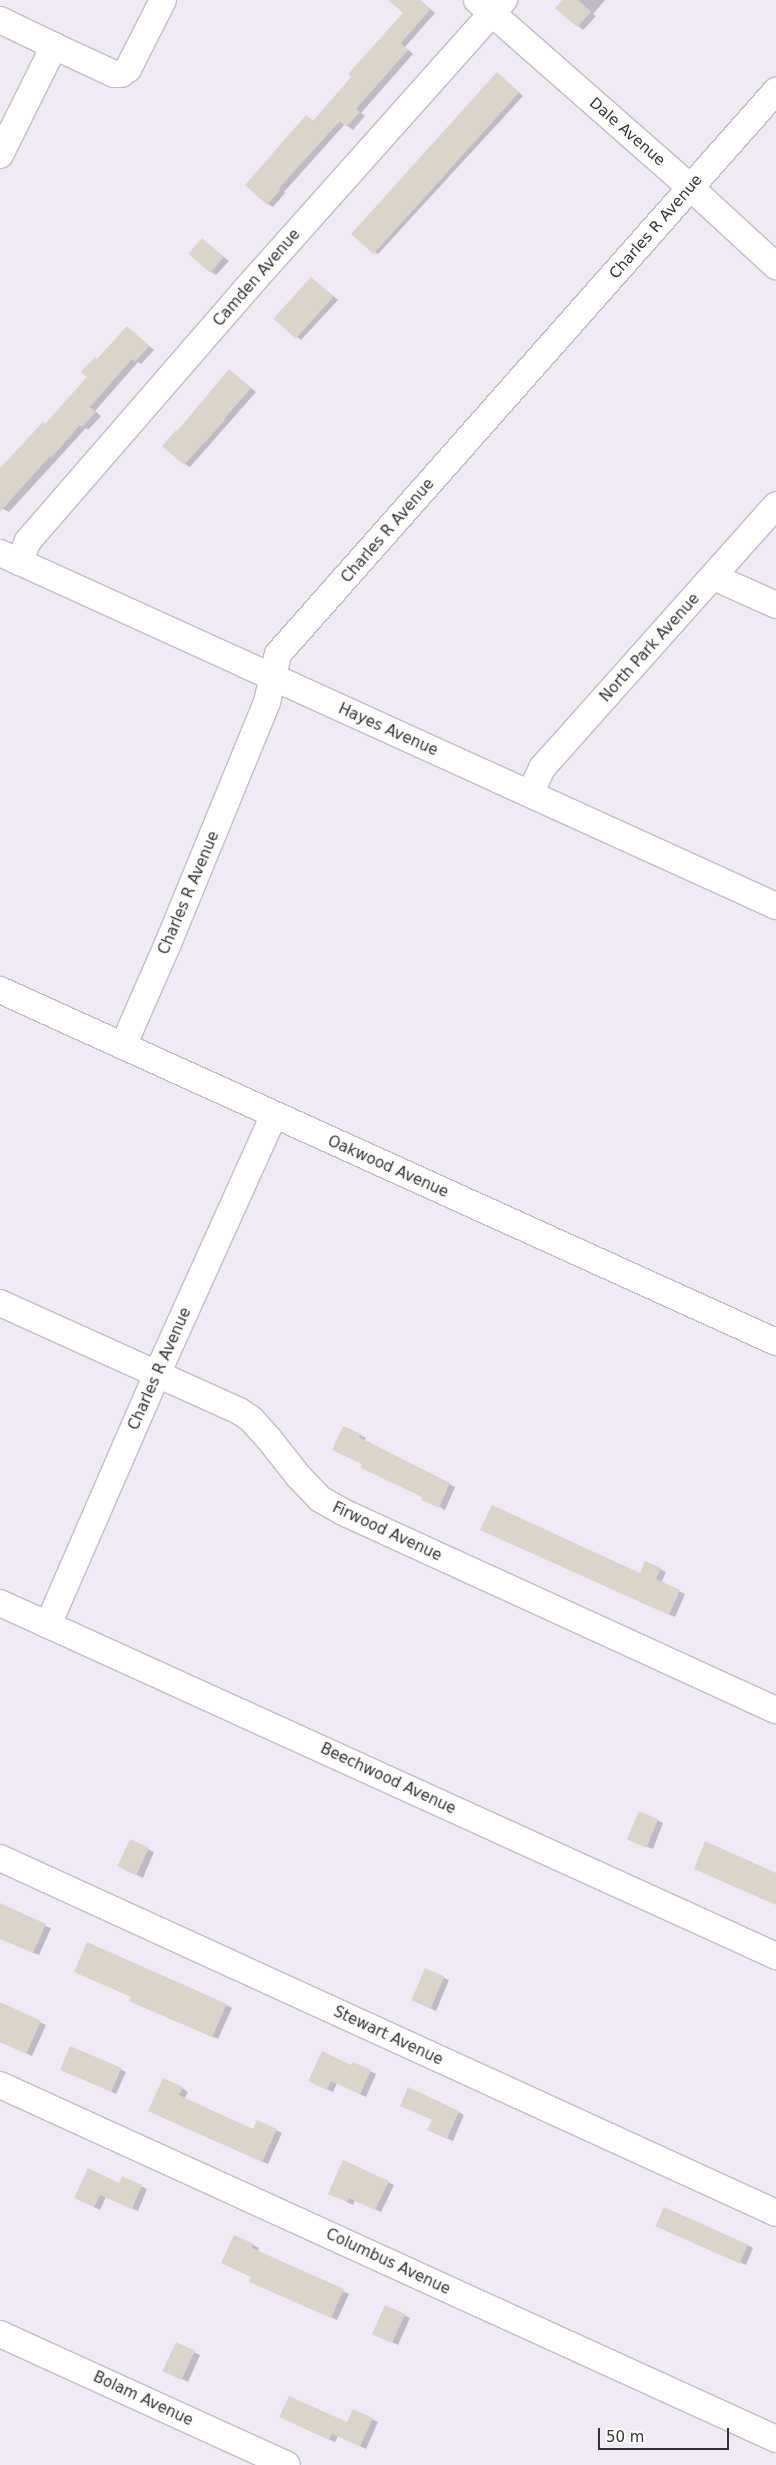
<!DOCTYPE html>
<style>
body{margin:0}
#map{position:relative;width:776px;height:2465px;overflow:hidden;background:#efeaf6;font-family:"DejaVu Sans",sans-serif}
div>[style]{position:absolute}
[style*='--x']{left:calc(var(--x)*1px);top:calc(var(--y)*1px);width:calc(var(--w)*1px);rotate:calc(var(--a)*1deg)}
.shadow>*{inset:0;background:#0003}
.building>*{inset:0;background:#dbd4ca;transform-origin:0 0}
.roads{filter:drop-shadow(1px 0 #c1bdc8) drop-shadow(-1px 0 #c1bdc8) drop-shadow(0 1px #c1bdc8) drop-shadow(0 -1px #c1bdc8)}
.minor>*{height:26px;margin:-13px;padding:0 13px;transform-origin:13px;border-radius:13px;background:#fff}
span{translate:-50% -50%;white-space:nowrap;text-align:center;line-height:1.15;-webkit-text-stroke:4px #fff;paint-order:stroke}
.street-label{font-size:15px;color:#343237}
.scale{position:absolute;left:598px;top:2428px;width:131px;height:22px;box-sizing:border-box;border:2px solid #343237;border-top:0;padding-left:6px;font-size:15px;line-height:18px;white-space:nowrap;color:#343237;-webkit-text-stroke:4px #fff;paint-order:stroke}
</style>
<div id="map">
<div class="shadow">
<i style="clip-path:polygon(401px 0,420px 0,435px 13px,405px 47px,413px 54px,361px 113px,365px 116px,353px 130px,345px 124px,284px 192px,285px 193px,273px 207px,268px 204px,306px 116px,314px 121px,353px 77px,404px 13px)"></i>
<i style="clip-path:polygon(564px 0,605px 0,593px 14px,596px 16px,583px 30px,557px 8px)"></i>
<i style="clip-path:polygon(497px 74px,523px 96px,378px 254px,373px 251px)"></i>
<i style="clip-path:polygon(202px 239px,229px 261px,216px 275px,211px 272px)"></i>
<i style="clip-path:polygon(311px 278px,338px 300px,301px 340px,296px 336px)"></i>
<i style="clip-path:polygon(132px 331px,154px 350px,141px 364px,138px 362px,95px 411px,101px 416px,88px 430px,86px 428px,9px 512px,3px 509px,0 506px,0 470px,46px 425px,88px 377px,98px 360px)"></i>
<i style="clip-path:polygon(230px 371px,256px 392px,190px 467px,185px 464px,178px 433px)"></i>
<i style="clip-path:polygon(360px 1435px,366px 1438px,364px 1441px,455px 1487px,445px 1510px,364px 1464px,339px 1453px)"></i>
<i style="clip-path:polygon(488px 1533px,640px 1575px,660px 1569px,666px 1572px,661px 1583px,685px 1594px,675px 1617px)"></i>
<i style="clip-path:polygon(657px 1820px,663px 1823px,653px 1849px,635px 1842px)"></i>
<i style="clip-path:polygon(131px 1841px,154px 1852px,143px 1878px,125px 1870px)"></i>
<i style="clip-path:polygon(0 1910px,51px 1928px,39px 1955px,0 1938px)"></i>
<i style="clip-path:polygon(426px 1969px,449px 1980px,436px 2011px,418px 2003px)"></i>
<i style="clip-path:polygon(136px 2004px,226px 2005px,232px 2008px,218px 2039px)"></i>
<i style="clip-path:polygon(0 2005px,46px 2025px,32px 2056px,0 2041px)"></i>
<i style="clip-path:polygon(353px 2063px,376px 2074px,366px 2097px,337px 2083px,333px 2092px,315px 2084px,352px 2066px)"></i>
<i style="clip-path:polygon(120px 2069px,126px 2072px,116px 2094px,68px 2072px)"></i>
<i style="clip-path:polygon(182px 2088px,188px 2092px,184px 2099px,254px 2130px,276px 2130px,282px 2133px,268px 2164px,155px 2114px)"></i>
<i style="clip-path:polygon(459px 2112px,464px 2115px,453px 2141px,434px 2133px)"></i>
<i style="clip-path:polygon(123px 2178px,147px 2189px,138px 2211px,106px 2197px,100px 2210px,81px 2201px,120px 2184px)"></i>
<i style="clip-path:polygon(388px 2182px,394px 2185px,381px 2212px,355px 2200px,353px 2205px,335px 2196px)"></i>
<i style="clip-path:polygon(663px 2228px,747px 2245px,753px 2248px,746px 2265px)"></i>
<i style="clip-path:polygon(235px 2236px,259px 2248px,257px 2252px,349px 2294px,337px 2320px,256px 2284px)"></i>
<i style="clip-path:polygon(404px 2315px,410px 2318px,398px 2345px,379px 2336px)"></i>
<i style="clip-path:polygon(176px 2344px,200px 2355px,188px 2382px,170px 2373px)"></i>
<i style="clip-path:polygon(372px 2419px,378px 2422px,366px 2449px,338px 2436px,335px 2442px,287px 2420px,347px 2424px)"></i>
</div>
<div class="building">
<i style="clip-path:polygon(388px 0,420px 0,430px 10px,401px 43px,408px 50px,356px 109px,360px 112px,346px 127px,340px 121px,279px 188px,281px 189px,267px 205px,245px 185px,306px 115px,313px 121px,351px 77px,348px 74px,403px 13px)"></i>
<i style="clip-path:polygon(562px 0,578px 0,591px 12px,577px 27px,555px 8px)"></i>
<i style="left:497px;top:72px;width:30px;height:218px;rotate:42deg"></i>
<i style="left:202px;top:238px;width:29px;height:21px;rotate:41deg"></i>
<i style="left:311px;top:277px;width:30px;height:56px;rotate:42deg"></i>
<i style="clip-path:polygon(127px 326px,149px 346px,135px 362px,132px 359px,90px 407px,96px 412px,82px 427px,80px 425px,51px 458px,50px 456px,0 512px,0 468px,43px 422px,45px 424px,87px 377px,81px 372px,95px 357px,97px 359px)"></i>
<i style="clip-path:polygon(229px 369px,251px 388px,224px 419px,225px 420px,184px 465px,162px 446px,176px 430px,177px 431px)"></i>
<i style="clip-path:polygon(343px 1426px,361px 1434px,359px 1437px,450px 1483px,439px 1508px,421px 1500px,422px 1497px,361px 1468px,362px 1464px,332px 1450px)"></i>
<i style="clip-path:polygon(492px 1505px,640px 1573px,645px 1561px,661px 1568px,656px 1579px,680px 1590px,669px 1615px,480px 1530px)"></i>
<i style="left:639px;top:1811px;width:21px;height:31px;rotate:23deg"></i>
<i style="left:130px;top:1839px;width:21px;height:30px;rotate:25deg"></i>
<i style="clip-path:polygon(705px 1841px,776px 1873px,776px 1905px,694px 1869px)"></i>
<i style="clip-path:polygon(0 1903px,46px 1924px,33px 1953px,0 1939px)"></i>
<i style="clip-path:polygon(87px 1942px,227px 2004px,212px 2037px,129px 2001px,131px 1997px,74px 1972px)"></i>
<i style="left:425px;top:1968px;width:21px;height:35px;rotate:23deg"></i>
<i style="clip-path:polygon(0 2002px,41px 2021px,26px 2054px,0 2042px)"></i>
<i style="left:70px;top:2046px;width:56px;height:26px;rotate:23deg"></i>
<i style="clip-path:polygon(322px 2051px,351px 2065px,353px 2062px,371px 2070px,360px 2094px,331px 2081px,327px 2090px,308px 2081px)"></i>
<i style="clip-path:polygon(163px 2078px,183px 2087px,179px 2095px,209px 2109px,253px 2129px,257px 2120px,277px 2129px,262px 2162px,148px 2111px)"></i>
<i style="clip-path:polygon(408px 2087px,459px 2111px,447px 2139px,427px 2130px,432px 2120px,400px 2106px)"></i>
<i style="clip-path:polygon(343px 2160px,389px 2181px,375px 2210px,349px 2198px,347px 2202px,328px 2194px)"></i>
<i style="clip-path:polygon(88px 2168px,119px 2183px,122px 2176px,142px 2185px,132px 2209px,100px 2195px,94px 2207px,74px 2198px)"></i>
<i style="left:664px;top:2207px;width:92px;height:21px;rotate:24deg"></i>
<i style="clip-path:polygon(234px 2235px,254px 2244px,252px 2248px,344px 2289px,331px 2318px,249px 2282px,251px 2277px,221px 2263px)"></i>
<i style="left:385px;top:2305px;width:22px;height:32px;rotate:24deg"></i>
<i style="left:176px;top:2342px;width:21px;height:32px;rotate:25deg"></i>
<i style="clip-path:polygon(289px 2396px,347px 2422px,353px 2409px,373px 2418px,360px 2446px,332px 2434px,329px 2440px,279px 2417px)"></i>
</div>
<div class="roads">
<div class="minor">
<i style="--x:477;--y:0;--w:283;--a:41.3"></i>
<i style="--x:690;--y:187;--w:117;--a:42.6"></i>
<i style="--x:0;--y:20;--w:60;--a:25.7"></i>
<i style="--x:0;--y:155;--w:122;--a:-63.6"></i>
<i style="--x:54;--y:46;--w:66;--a:25"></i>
<i style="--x:114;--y:74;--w:7;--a:0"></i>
<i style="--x:121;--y:74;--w:9;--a:-36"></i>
<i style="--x:128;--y:69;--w:77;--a:-63.1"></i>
<i style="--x:0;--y:553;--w:853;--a:24.46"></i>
<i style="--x:19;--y:562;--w:23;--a:-67"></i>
<i style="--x:28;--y:541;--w:336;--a:-49.1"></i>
<i style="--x:248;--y:287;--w:385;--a:-48.3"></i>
<i style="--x:714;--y:577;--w:68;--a:24.3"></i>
<i style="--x:530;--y:794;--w:29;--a:-65"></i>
<i style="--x:542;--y:768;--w:352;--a:-48.3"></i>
<i style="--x:0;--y:990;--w:852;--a:24.4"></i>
<i style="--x:123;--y:1046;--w:109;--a:-66.3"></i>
<i style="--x:167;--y:946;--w:264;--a:-67.7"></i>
<i style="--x:267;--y:702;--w:49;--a:-77.1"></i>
<i style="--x:278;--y:654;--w:752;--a:-48.51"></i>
<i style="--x:0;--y:1303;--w:262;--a:24.3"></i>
<i style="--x:239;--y:1411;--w:14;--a:34"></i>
<i style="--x:251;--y:1419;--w:27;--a:48"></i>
<i style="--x:269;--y:1439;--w:48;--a:51.7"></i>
<i style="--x:299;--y:1477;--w:30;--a:46"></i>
<i style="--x:320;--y:1499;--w:26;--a:29"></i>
<i style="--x:343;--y:1512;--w:476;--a:24.6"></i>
<i style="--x:0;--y:1603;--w:853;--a:24.46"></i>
<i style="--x:48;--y:1625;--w:274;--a:-66.5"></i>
<i style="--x:157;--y:1374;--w:284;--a:-65.7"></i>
<i style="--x:0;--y:1858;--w:853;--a:24.58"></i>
<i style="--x:0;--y:2085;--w:853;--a:24.52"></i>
<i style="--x:0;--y:2334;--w:315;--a:24.5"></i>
</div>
</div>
<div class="street-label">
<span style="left:627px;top:132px;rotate:41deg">Dale Avenue</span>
<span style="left:656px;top:227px;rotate:-49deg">Charles R Avenue</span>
<span style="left:257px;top:278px;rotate:-49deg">Camden Avenue</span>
<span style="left:388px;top:531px;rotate:-49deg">Charles R Avenue</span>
<span style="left:650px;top:648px;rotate:-48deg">North Park Avenue</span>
<span style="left:388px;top:730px;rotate:24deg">Hayes Avenue</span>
<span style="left:189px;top:893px;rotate:-67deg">Charles R Avenue</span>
<span style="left:388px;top:1167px;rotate:24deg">Oakwood Avenue</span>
<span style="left:160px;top:1369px;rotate:-66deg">Charles R Avenue</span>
<span style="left:387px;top:1532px;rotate:25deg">Firwood Avenue</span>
<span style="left:388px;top:1779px;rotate:25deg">Beechwood Avenue</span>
<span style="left:388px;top:2036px;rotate:25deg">Stewart Avenue</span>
<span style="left:388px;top:2262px;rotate:25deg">Columbus Avenue</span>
<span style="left:143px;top:2399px;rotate:25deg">Bolam Avenue</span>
</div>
<div class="scale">50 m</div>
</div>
